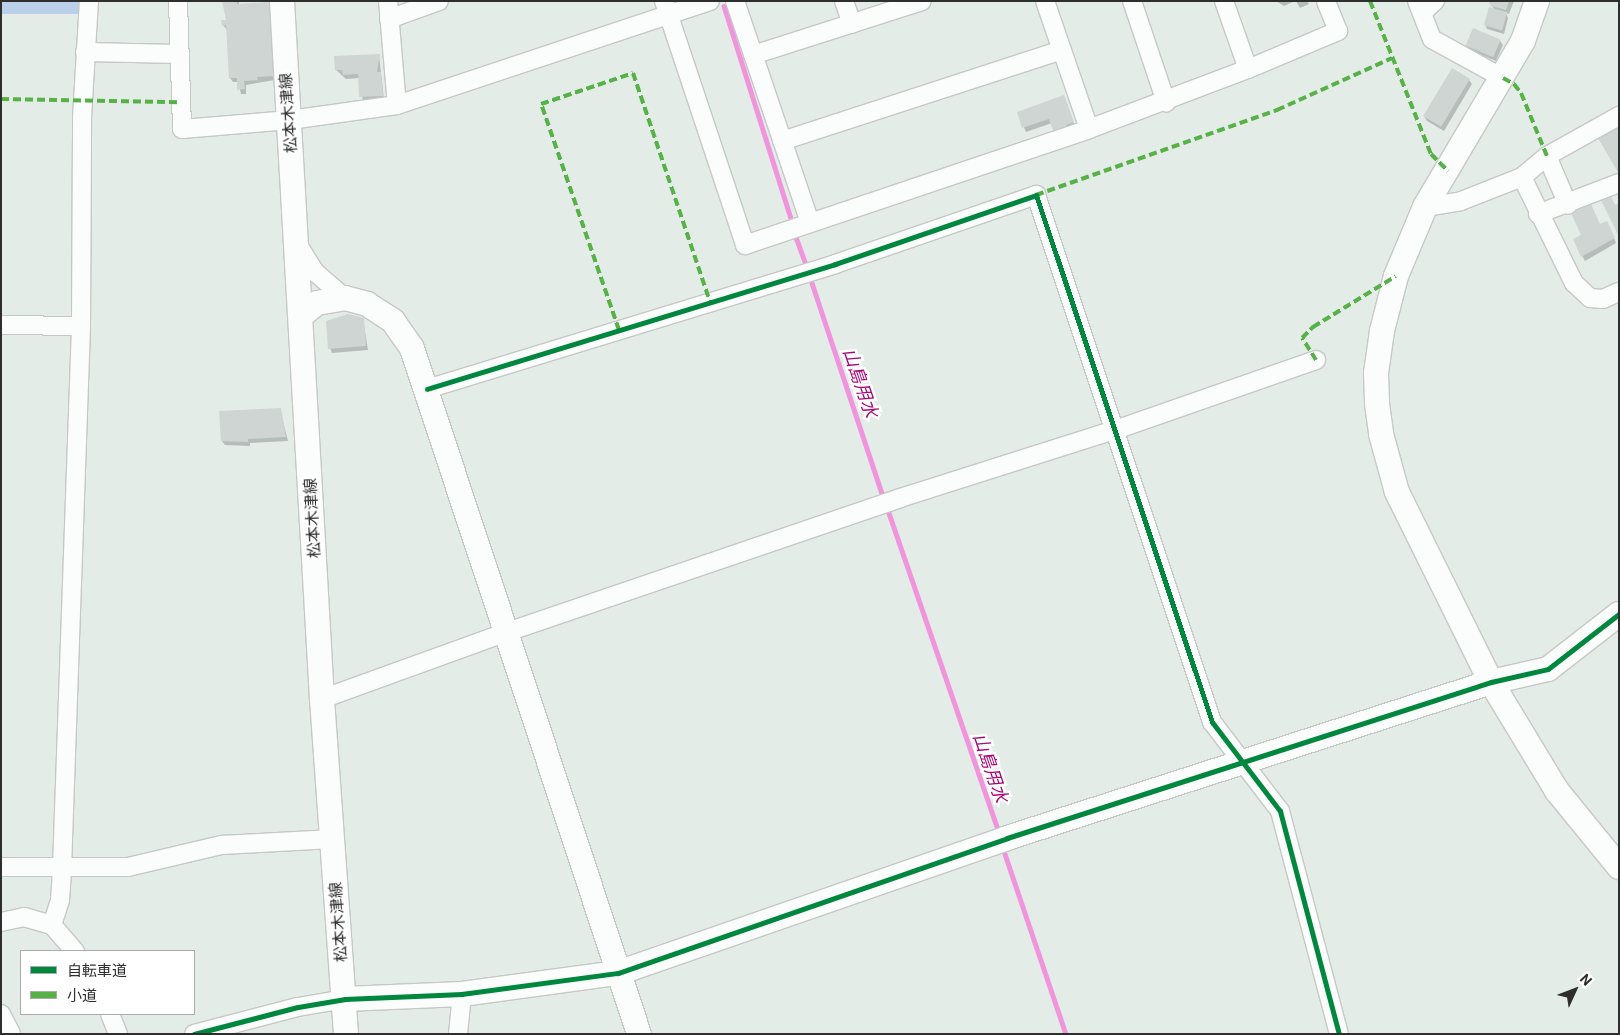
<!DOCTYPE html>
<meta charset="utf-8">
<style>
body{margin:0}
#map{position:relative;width:1620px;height:1035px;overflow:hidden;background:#e4ece8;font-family:Roboto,"Noto Sans JP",sans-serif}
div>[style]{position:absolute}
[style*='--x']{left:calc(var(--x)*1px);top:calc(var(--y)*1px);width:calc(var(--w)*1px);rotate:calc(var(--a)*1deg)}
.green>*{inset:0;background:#bccfe8;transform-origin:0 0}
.shadow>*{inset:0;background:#0003}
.stream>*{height:4.5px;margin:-2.25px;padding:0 2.25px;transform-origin:2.25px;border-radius:2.25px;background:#f095dc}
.building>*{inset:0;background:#ced5d2;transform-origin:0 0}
.roads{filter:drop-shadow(1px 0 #c6c8c6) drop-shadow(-1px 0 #c6c8c6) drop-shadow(0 1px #c6c8c6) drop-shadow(0 -1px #c6c8c6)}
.street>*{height:18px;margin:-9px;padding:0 9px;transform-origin:9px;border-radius:9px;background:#fbfcfc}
.secondary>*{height:24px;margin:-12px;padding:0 12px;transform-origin:12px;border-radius:12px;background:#fbfcfc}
.quiet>*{height:4px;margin-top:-2px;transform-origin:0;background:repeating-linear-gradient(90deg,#56b246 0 8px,transparent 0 12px)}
.cycleway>*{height:5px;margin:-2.5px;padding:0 2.5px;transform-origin:2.5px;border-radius:2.5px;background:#00873e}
span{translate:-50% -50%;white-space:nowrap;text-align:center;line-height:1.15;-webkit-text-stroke:5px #fff;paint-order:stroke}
.street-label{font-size:16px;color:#2e2e2e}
.water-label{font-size:18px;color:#a90778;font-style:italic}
.frame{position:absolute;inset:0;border:2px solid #2e2e2e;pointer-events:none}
.legend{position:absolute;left:20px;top:950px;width:175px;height:65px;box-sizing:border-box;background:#fff;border:1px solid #ababab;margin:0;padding:6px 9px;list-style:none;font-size:15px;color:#2e2e2e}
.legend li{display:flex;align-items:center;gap:10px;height:25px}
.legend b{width:25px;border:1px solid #ababab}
.north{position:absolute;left:1550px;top:965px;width:50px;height:50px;-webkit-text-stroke:4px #fff;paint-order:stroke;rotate:47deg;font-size:14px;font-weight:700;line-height:20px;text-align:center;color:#2e2e2e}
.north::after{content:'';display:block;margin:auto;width:18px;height:22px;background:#2e2e2e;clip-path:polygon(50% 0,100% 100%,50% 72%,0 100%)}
</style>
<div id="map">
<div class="green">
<i style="left:1px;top:1px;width:79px;height:13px"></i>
</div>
<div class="shadow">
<i style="clip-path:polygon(224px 1px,239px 1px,239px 5px,285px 3px,275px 80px,246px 85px,246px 94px,241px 94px,238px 82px,233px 82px,230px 78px,227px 30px,223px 25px,227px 21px)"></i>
<i style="clip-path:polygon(1276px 1px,1295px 1px,1284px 6px)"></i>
<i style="clip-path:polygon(1296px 1px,1307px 1px,1309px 4px,1300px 8px)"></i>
<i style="clip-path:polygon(1488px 1px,1514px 1px,1509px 14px,1506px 13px,1508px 18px,1504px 34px,1487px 29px,1485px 24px,1495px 10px)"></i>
<i style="clip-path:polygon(1500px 41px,1503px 45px,1496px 61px,1470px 50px,1467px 46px)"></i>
<i style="clip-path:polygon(379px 55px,384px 100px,363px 101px,359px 78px,346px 79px,336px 70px)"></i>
<i style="clip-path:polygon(1469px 80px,1472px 84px,1444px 131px,1427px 121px,1424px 116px)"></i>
<i style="clip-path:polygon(1066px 101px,1075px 127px,1058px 137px,1052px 123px,1026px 132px,1018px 113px)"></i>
<i style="clip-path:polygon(1609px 226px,1616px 243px,1585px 261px,1574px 240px)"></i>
<i style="clip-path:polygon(363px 319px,368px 350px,332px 353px,330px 348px)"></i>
<i style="clip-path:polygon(280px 409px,288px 441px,250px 443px,250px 446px,225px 445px,222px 441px)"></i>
</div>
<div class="stream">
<i style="--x:724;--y:6;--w:222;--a:72.5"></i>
<i style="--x:796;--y:237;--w:30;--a:70"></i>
<i style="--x:810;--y:277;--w:234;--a:71.6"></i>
<i style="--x:888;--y:510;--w:342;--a:71"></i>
<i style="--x:1003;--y:848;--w:196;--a:71.3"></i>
</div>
<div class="building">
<i style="clip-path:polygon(222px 1px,237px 1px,237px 4px,285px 1px,296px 79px,274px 81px,274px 76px,257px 77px,258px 80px,244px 81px,245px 89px,237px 90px,237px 78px,229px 78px,226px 25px,222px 26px,221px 20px,226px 20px)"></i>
<i style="clip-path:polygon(1488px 1px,1509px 1px,1506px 10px,1491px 6px)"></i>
<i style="left:1489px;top:7px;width:19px;height:19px;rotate:16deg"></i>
<i style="left:1473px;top:28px;width:30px;height:19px;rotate:23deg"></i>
<i style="clip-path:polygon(380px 54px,377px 72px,381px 72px,383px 96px,359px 97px,358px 74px,343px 75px,342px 70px,335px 70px,334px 56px)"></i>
<i style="left:1452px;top:68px;width:21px;height:56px;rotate:31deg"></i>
<i style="clip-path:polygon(1064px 95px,1074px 122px,1066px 125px,1068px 128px,1054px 133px,1049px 119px,1022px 128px,1017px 112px)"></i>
<i style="clip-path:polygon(1619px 127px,1619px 174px,1598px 138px)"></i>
<i style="clip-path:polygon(1611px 196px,1615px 205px,1619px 203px,1619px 237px,1601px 200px)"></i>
<i style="clip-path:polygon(1591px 204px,1600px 224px,1607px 221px,1615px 238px,1581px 257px,1573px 239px,1581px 235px,1571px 213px)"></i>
<i style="clip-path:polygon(348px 314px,364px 318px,366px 346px,328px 349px,326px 321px)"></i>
<i style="clip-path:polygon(281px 408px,286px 437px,248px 439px,248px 442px,221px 441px,219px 411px)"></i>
</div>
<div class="roads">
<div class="street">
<i style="--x:178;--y:1;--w:128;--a:88.2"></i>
<i style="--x:182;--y:129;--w:108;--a:-4.8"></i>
<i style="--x:290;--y:120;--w:108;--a:-8"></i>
<i style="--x:397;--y:105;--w:330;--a:-18.4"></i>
<i style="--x:388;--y:1;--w:104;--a:85.1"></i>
<i style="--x:664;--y:1;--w:257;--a:71.6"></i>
<i style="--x:745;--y:245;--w:363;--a:-18.6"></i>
<i style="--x:1089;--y:129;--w:170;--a:-20.7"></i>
<i style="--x:1248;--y:69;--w:98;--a:-22.9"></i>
<i style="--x:1338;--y:31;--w:32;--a:-112"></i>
<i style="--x:735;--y:1;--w:234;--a:71.3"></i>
<i style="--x:844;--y:1;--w:24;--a:71"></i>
<i style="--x:1045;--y:1;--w:135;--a:71"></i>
<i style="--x:1132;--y:1;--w:107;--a:71.4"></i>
<i style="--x:1224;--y:1;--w:72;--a:70.6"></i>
<i style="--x:1417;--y:1;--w:41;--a:68.5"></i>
<i style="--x:1432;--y:39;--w:81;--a:28.8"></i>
<i style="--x:1422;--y:13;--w:18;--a:-43"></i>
<i style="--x:389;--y:19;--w:53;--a:-19.8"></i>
<i style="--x:85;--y:52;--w:95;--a:1.2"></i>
<i style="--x:753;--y:55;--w:177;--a:-17.7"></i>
<i style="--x:782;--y:141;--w:294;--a:-18"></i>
<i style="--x:1547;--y:156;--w:53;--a:66.8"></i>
<i style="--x:1522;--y:177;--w:118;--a:63.9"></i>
<i style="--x:1574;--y:283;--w:22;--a:43"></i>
<i style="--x:1590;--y:298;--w:13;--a:4"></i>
<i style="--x:1603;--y:299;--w:17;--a:-24"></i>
<i style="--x:1425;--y:207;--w:36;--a:-9"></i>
<i style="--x:1461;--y:201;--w:66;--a:-21.5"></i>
<i style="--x:1522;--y:177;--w:33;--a:-40"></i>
<i style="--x:1547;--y:156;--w:82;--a:-29.1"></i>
<i style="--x:1538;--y:214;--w:87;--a:-20.9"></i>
<i style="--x:298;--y:245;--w:32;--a:58"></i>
<i style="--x:315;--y:272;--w:40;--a:41"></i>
<i style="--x:1;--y:325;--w:80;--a:0.7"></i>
<i style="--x:427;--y:389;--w:427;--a:-17"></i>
<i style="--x:835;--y:264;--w:213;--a:-18.9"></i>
<i style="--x:1036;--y:195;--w:556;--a:71.53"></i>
<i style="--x:1212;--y:722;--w:112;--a:52.6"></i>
<i style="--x:1280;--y:811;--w:231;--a:75.2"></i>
<i style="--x:322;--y:699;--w:197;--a:-19.9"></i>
<i style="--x:507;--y:632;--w:415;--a:-18.8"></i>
<i style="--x:900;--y:498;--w:225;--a:-17.6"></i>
<i style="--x:1115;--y:430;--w:213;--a:-19.2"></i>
<i style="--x:1;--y:867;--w:127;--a:0"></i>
<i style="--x:128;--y:867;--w:97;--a:-13.2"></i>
<i style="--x:222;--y:845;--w:111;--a:-3.1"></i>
<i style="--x:1;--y:922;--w:24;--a:-12"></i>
<i style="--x:24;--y:917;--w:29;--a:16"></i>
<i style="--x:52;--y:925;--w:35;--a:49"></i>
<i style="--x:52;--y:925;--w:26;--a:-72"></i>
<i style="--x:60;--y:900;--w:32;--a:-86"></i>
<i style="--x:62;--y:868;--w:542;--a:-87.99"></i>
<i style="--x:81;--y:326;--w:208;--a:-89.7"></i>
<i style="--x:82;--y:118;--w:117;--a:-86.6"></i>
<i style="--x:1;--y:1014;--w:22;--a:63"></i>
<i style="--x:110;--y:1014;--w:22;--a:68"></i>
<i style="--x:194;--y:1034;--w:107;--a:-14.6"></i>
<i style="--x:298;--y:1007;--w:48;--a:-9.7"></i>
<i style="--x:458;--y:1034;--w:40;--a:-84.3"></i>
</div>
<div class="secondary">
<i style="--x:282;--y:1;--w:699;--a:86.72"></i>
<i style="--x:322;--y:699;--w:336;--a:85.9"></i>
<i style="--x:1537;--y:1;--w:42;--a:109.3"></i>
<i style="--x:1523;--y:41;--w:193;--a:120.6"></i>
<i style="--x:1425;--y:207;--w:75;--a:112.8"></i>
<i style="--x:1396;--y:276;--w:57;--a:104.3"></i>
<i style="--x:1382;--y:331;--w:42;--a:98.1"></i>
<i style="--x:1376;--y:373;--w:31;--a:88"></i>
<i style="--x:1377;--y:404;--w:30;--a:82"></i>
<i style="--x:1381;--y:434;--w:60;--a:74.6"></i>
<i style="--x:1397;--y:492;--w:212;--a:63.7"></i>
<i style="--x:1491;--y:682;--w:127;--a:58.8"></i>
<i style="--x:1557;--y:791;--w:98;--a:50.8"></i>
<i style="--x:302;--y:315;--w:19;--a:-39"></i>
<i style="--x:317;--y:303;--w:28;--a:-10"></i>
<i style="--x:345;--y:298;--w:23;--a:15"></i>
<i style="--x:367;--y:304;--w:31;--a:33"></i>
<i style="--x:393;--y:321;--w:33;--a:55"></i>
<i style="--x:412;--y:348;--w:723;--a:71.69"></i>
<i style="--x:345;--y:999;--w:117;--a:-2.4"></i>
<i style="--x:462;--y:994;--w:157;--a:-7.7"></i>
<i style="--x:618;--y:973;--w:412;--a:-19.1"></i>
<i style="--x:1007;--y:838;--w:509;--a:-17.86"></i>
<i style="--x:1491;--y:682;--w:58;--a:-12.8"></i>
<i style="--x:1548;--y:669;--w:90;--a:-37.8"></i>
</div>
</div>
<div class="quiet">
<i style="--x:1370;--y:1;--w:165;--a:68.3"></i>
<i style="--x:1431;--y:154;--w:24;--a:45"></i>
<i style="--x:1503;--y:78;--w:13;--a:29"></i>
<i style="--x:1514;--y:84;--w:11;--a:52"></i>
<i style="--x:1521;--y:93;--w:68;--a:67.6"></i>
<i style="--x:1;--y:99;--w:180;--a:1"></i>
<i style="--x:1036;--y:195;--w:256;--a:-19.4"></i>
<i style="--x:1277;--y:110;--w:126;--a:-24.3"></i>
<i style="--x:619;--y:330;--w:239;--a:-109"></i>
<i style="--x:541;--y:104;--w:97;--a:-18.6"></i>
<i style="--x:633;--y:73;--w:242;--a:71.4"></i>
<i style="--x:1316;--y:360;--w:26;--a:-122"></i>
<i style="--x:1302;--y:338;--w:16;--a:-45"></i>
<i style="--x:1313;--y:327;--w:97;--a:-31.6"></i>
</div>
<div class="cycleway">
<i style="--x:427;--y:389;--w:427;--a:-17"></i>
<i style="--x:835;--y:264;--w:213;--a:-18.9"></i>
<i style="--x:1036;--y:195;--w:556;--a:71.53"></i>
<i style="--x:1212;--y:722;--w:112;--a:52.6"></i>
<i style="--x:1280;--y:811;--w:231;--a:75.2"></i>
<i style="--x:194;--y:1034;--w:107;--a:-14.6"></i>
<i style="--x:298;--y:1007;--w:48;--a:-9.7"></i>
<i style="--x:345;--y:999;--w:117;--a:-2.4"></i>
<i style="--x:462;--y:994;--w:157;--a:-7.7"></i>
<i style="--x:618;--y:973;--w:412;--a:-19.1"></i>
<i style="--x:1007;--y:838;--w:509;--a:-17.86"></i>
<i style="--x:1491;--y:682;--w:58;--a:-12.8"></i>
<i style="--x:1548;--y:669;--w:90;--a:-37.8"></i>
</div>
<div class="street-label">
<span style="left:289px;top:113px;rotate:-94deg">松本木津線</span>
<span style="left:313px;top:518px;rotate:-93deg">松本木津線</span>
<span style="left:339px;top:922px;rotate:-94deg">松本木津線</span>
</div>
<div class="water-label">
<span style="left:860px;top:383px;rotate:71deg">山島用水</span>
<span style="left:990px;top:768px;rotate:71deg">山島用水</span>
</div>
<div class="frame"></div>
<ul class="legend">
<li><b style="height:6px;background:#00873e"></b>自転車道</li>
<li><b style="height:6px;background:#56b246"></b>小道</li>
</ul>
<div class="north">N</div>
</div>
